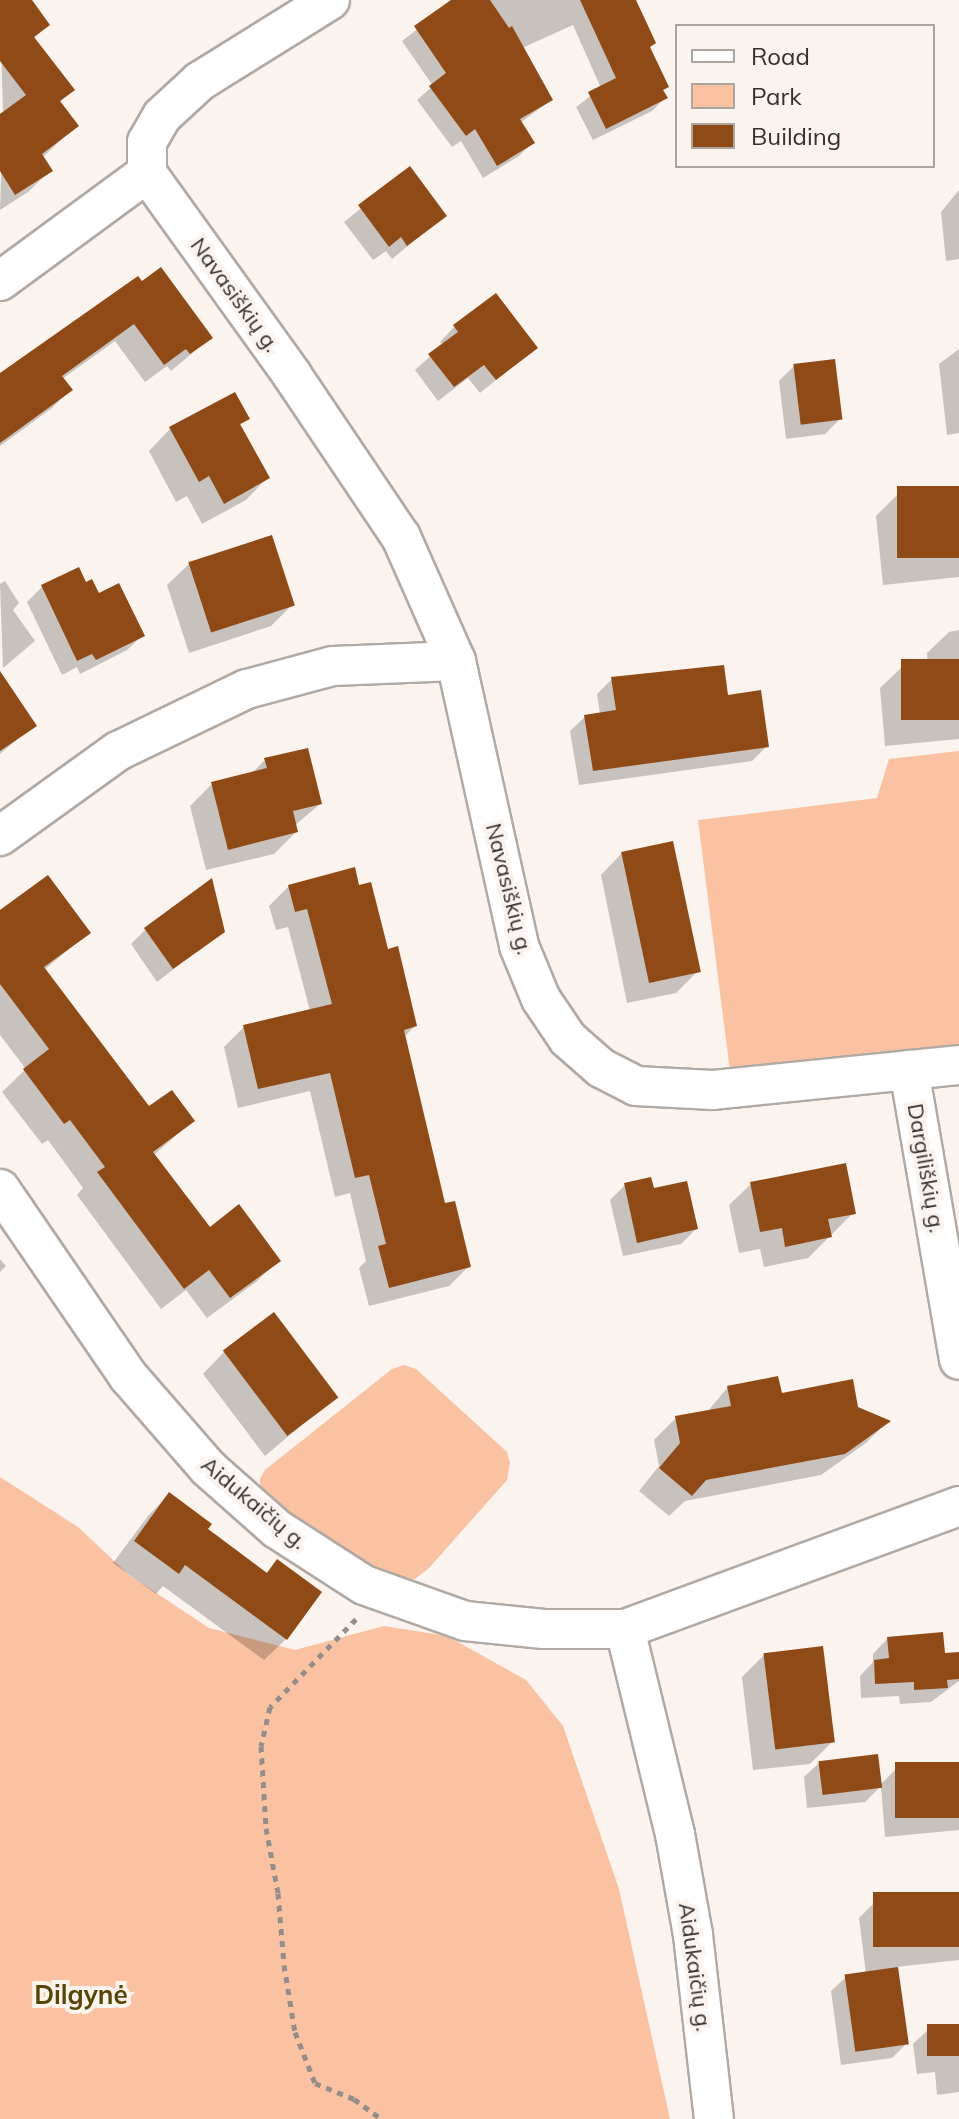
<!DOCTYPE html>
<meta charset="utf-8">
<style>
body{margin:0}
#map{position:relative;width:959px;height:2119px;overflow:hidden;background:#faf3ee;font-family:Mulish,sans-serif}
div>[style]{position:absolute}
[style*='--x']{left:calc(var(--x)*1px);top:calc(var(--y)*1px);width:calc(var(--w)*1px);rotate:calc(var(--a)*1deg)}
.green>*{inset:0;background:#fac2a1}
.shadow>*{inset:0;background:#0003}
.building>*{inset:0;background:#904a16;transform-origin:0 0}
.path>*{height:5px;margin-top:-2.5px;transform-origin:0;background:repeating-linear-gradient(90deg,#938e8b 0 6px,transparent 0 12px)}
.roads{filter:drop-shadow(2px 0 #b0a9a4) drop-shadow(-2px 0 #b0a9a4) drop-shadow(0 2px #b0a9a4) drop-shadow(0 -2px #b0a9a4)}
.minor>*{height:38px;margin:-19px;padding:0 19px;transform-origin:19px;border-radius:19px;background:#fff}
span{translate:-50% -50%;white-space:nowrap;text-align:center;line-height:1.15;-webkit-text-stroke:8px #faf3ee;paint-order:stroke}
.street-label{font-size:22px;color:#343130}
.quarter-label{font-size:26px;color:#5a4404;font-weight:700}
.legend{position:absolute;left:675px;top:24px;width:260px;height:144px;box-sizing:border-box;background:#faf3ee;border:2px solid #aba5a2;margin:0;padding:10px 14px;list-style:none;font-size:24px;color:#343130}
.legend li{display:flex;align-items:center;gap:16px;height:40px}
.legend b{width:40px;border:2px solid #aba5a2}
</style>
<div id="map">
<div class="green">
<i style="clip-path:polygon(959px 751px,959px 1044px,730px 1071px,698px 820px,877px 798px,889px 759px)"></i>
<i style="clip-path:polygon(404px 1365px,416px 1369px,507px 1452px,510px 1463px,507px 1480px,429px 1568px,415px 1579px,396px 1583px,340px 1555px,272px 1504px,260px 1489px,260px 1479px,265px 1470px,392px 1369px)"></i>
<i style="clip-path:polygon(0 1477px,78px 1527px,129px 1575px,209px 1628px,295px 1650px,384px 1626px,447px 1636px,526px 1680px,563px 1726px,619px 1889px,670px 2119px,0 2119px)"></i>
</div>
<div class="shadow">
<i style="clip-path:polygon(12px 0,29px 0,48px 24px,33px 39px,72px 90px,59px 103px,76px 126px,42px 158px,50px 171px,28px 192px,0 210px,3px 114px,0 9px)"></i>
<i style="clip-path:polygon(455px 0,634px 0,648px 49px,667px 86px,662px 91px,665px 98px,652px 111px,593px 140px,576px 107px,601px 88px,573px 25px,522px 48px,551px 100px,520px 123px,532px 143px,519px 156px,483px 178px,461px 141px,452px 147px,417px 100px,433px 86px,402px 41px)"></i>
<i style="clip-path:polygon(410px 169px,444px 216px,392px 259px,386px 251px,373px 260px,344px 222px)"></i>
<i style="clip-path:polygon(959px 190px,959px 259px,946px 261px,941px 212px)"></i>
<i style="clip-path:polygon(137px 279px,210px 338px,171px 371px,167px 366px,145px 382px,115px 341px,62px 379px,70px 390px,52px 408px,0 446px,0 376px)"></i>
<i style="clip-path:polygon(454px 327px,535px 348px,480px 393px,468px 378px,438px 401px,415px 370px,443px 345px,440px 342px)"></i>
<i style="clip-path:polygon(959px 349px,959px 433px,947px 435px,939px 364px)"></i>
<i style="clip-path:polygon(794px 366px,840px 419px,825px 434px,786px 439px,779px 381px)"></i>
<i style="clip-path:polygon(247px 419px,239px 426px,267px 478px,246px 500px,202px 524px,187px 496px,176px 502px,149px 451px,170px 429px)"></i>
<i style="clip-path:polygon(959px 488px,959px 577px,883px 585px,876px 516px,898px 494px)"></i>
<i style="clip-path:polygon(189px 564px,293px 604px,271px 626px,189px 653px,167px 585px)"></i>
<i style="clip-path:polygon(78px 570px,85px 585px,142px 636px,127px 650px,80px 674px,77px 667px,62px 675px,27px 602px,42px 587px)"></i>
<i style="clip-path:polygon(5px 581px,19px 603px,13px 610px,35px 641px,3px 668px,0 584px)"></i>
<i style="clip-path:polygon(959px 630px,959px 739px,885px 746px,880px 688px,902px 667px,928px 664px,927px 653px,949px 632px)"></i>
<i style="clip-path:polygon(0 675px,34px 725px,0 754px)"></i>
<i style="clip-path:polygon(612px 679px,726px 697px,767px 746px,752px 761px,579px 785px,570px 731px,585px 717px,600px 714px,597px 694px)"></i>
<i style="clip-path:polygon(265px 760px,320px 804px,294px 826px,296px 832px,274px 854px,206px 870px,190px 806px,212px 784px,251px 774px)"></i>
<i style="clip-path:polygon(622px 853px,698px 971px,676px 993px,627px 1003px,601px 875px)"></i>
<i style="clip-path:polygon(289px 886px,358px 887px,415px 1026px,404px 1037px,444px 1206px,469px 1266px,449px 1286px,369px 1306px,359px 1268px,366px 1261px,350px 1193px,335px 1197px,310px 1091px,238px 1108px,224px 1047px,244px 1027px,310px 1011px,288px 927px,276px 930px,269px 906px)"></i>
<i style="clip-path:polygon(0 913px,88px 933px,44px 970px,149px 1109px,192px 1121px,153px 1156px,209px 1229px,278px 1260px,256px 1282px,207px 1318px,186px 1290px,161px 1309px,77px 1195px,83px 1188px,48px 1140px,42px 1144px,2px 1092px,26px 1069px,0 1035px)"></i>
<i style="clip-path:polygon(146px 929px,223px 931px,157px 982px,131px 944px)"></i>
<i style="clip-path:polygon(751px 1184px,853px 1213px,808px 1258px,764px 1267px,760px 1249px,739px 1253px,729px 1205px)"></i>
<i style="clip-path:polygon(625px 1185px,652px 1191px,696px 1229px,681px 1244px,623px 1256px,610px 1200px)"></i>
<i style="clip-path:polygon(0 1259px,6px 1266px,0 1272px)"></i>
<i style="clip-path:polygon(224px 1352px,336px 1396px,265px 1456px,203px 1374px)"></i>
<i style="clip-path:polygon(728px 1387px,780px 1396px,887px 1422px,866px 1443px,821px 1475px,685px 1501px,669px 1516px,639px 1491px,659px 1466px,654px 1440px,676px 1418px,707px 1412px)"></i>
<i style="clip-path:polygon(169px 1494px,206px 1530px,265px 1574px,277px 1562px,286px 1639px,264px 1660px,163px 1586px,156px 1594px,113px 1563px,148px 1516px)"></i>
<i style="clip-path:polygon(887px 1639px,943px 1655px,959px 1654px,959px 1681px,931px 1702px,900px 1704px,899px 1696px,861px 1698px,860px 1676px,873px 1662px,873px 1654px)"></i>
<i style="clip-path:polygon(764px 1655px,832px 1742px,810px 1764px,753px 1770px,742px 1677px)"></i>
<i style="clip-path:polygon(819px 1763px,880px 1785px,896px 1769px,959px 1764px,959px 1830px,885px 1837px,881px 1786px,865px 1802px,807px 1808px,804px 1777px)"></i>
<i style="clip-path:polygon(959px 1894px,959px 1960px,896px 1967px,907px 2043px,892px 2058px,841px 2065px,831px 1991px,846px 1977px,866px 1974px,859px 1918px,874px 1903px)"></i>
<i style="clip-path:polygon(959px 2026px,959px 2092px,937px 2095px,935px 2072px,917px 2074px,913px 2044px,928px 2030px)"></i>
</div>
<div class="building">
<i style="clip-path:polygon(0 0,32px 0,50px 25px,34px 37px,75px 90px,60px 101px,79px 126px,42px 154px,53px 171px,15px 195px,0 171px,0 114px,26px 95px,0 61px)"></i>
<i style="clip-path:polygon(451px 0,490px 0,509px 28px,512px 26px,553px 100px,520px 119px,535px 143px,497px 166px,475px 129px,466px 136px,429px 86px,446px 73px,414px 26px)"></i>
<i style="clip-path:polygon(580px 0,636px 0,656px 43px,650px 47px,669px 87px,663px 90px,668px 98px,606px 129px,588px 92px,616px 78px)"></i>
<i style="clip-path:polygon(410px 166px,447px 216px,407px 246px,401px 237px,389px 247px,358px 205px)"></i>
<i style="clip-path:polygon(161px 267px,213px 338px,190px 354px,186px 349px,164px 365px,134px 324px,62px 376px,73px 390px,0 443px,0 373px,138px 276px,142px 281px)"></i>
<i style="clip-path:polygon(496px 293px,538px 348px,496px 380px,484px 365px,454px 387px,428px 354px,458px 332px,453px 325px)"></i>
<i style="left:835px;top:359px;width:61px;height:42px;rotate:83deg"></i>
<i style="clip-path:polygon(235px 392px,250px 419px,240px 424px,270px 478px,224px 504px,209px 476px,199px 482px,169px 427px)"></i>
<i style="left:959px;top:486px;width:72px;height:62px;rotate:90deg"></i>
<i style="left:272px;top:535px;width:74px;height:88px;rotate:72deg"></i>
<i style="clip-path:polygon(79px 567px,86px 582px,92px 579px,99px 593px,119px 583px,145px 636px,96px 660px,92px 654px,77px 661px,41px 585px)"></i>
<i style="left:959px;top:659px;width:61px;height:58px;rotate:90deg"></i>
<i style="clip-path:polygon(724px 665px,728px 695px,761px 690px,769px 747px,593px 771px,584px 715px,616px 710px,611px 677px)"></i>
<i style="clip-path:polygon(0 671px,37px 726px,0 751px)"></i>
<i style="clip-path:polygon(308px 748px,322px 804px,293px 811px,298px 832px,228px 850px,211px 782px,267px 768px,264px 758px)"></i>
<i style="left:673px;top:841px;width:134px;height:53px;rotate:78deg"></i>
<i style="clip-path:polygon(355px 867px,359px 885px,371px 882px,388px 949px,398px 946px,417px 1026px,404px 1030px,445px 1203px,455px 1201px,471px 1267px,389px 1288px,378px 1246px,386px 1244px,369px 1175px,355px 1178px,330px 1073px,258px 1089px,243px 1025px,332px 1004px,307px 909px,295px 912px,288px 885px)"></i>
<i style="clip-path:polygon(48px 875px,91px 933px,44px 967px,149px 1106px,172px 1090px,195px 1121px,153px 1152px,210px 1227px,239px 1204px,281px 1261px,230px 1298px,209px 1270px,184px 1289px,97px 1172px,105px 1167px,70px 1120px,64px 1124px,23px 1069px,49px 1049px,0 984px,0 910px)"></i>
<i style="clip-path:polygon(212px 878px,225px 932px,173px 969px,144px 928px)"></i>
<i style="clip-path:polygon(846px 1163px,856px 1214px,828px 1219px,832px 1237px,785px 1247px,782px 1228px,760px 1232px,750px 1182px)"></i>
<i style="clip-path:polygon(651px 1177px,654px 1188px,687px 1181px,698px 1229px,637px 1243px,624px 1183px)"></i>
<i style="left:274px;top:1312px;width:107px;height:64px;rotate:53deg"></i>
<i style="clip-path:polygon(778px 1376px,782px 1393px,853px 1379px,858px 1407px,891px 1421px,845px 1454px,706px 1480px,692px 1496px,659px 1468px,680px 1443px,675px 1416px,731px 1406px,727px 1386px)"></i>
<i style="clip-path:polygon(169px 1492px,212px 1524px,208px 1529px,267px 1573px,277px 1559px,322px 1592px,287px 1640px,185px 1565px,179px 1574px,134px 1541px)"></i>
<i style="clip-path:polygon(943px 1632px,945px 1653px,959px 1652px,959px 1679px,947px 1680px,948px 1688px,914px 1690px,914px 1682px,875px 1684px,874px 1660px,889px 1658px,887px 1637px)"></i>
<i style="left:823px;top:1646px;width:97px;height:60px;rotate:83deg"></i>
<i style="left:878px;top:1754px;width:34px;height:60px;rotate:83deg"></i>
<i style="left:959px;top:1762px;width:56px;height:64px;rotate:90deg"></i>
<i style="left:959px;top:1892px;width:55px;height:86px;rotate:90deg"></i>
<i style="left:898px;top:1967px;width:78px;height:54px;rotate:82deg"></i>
<i style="left:959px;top:2024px;width:32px;height:32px;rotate:90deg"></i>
</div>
<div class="path">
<i style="--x:356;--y:1619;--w:123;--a:134.3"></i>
<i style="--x:270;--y:1707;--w:40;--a:103"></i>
<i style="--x:261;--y:1746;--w:82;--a:86.5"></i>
<i style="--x:266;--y:1828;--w:66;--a:79.5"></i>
<i style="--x:278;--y:1893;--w:72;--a:85.2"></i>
<i style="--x:284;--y:1965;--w:68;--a:80.7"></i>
<i style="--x:295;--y:2032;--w:55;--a:68.6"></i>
<i style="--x:315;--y:2083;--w:42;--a:22.3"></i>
<i style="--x:354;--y:2099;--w:34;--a:36"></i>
</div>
<div class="roads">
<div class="minor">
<i style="--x:147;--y:173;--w:31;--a:-90"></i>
<i style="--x:147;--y:142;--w:30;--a:-60"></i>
<i style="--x:162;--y:116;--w:52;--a:-42.6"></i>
<i style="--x:200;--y:81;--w:153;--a:-31.9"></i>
<i style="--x:0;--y:281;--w:182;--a:-36.3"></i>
<i style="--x:147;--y:173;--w:249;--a:54.3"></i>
<i style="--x:292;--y:375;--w:195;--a:56.1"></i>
<i style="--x:401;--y:537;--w:136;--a:66.1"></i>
<i style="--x:456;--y:661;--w:292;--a:77.5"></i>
<i style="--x:519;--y:946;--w:57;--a:67.5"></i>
<i style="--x:541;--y:999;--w:48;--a:56"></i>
<i style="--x:568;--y:1039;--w:44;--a:41.3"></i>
<i style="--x:601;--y:1068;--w:39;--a:27"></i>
<i style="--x:636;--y:1086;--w:77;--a:3"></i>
<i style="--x:713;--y:1090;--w:247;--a:-5.8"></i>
<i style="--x:0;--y:836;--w:145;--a:-35.8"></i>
<i style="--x:118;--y:751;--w:143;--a:-25.7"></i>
<i style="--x:247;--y:689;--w:89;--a:-15"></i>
<i style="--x:333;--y:666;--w:123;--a:-2.3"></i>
<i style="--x:909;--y:1070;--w:294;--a:80.2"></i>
<i style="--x:0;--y:1189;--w:227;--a:55.6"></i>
<i style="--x:128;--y:1376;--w:122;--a:49"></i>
<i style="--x:208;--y:1468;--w:92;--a:41.5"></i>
<i style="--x:277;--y:1529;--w:103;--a:32.8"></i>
<i style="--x:364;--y:1585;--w:107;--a:19.6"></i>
<i style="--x:465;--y:1621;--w:79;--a:5.8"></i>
<i style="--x:544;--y:1629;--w:81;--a:0"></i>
<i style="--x:625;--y:1629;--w:356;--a:-20.2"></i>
<i style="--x:625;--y:1629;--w:211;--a:76.3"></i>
<i style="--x:675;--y:1834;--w:103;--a:79.9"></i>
<i style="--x:693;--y:1935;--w:185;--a:83.5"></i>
</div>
</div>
<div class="street-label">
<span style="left:235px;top:295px;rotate:54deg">Navasiškių g.</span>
<span style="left:509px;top:889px;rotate:76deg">Navasiškių g.</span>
<span style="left:926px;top:1168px;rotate:80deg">Dargiliškių g.</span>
<span style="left:254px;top:1503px;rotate:40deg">Aidukaičių g.</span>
<span style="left:695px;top:1967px;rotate:82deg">Aidukaičių g.</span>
</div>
<div class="quarter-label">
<span style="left:81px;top:1995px">Dilgynė</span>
</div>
<ul class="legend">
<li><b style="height:10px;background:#fff"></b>Road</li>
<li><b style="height:22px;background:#fac2a1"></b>Park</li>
<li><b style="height:22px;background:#904a16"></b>Building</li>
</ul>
</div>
